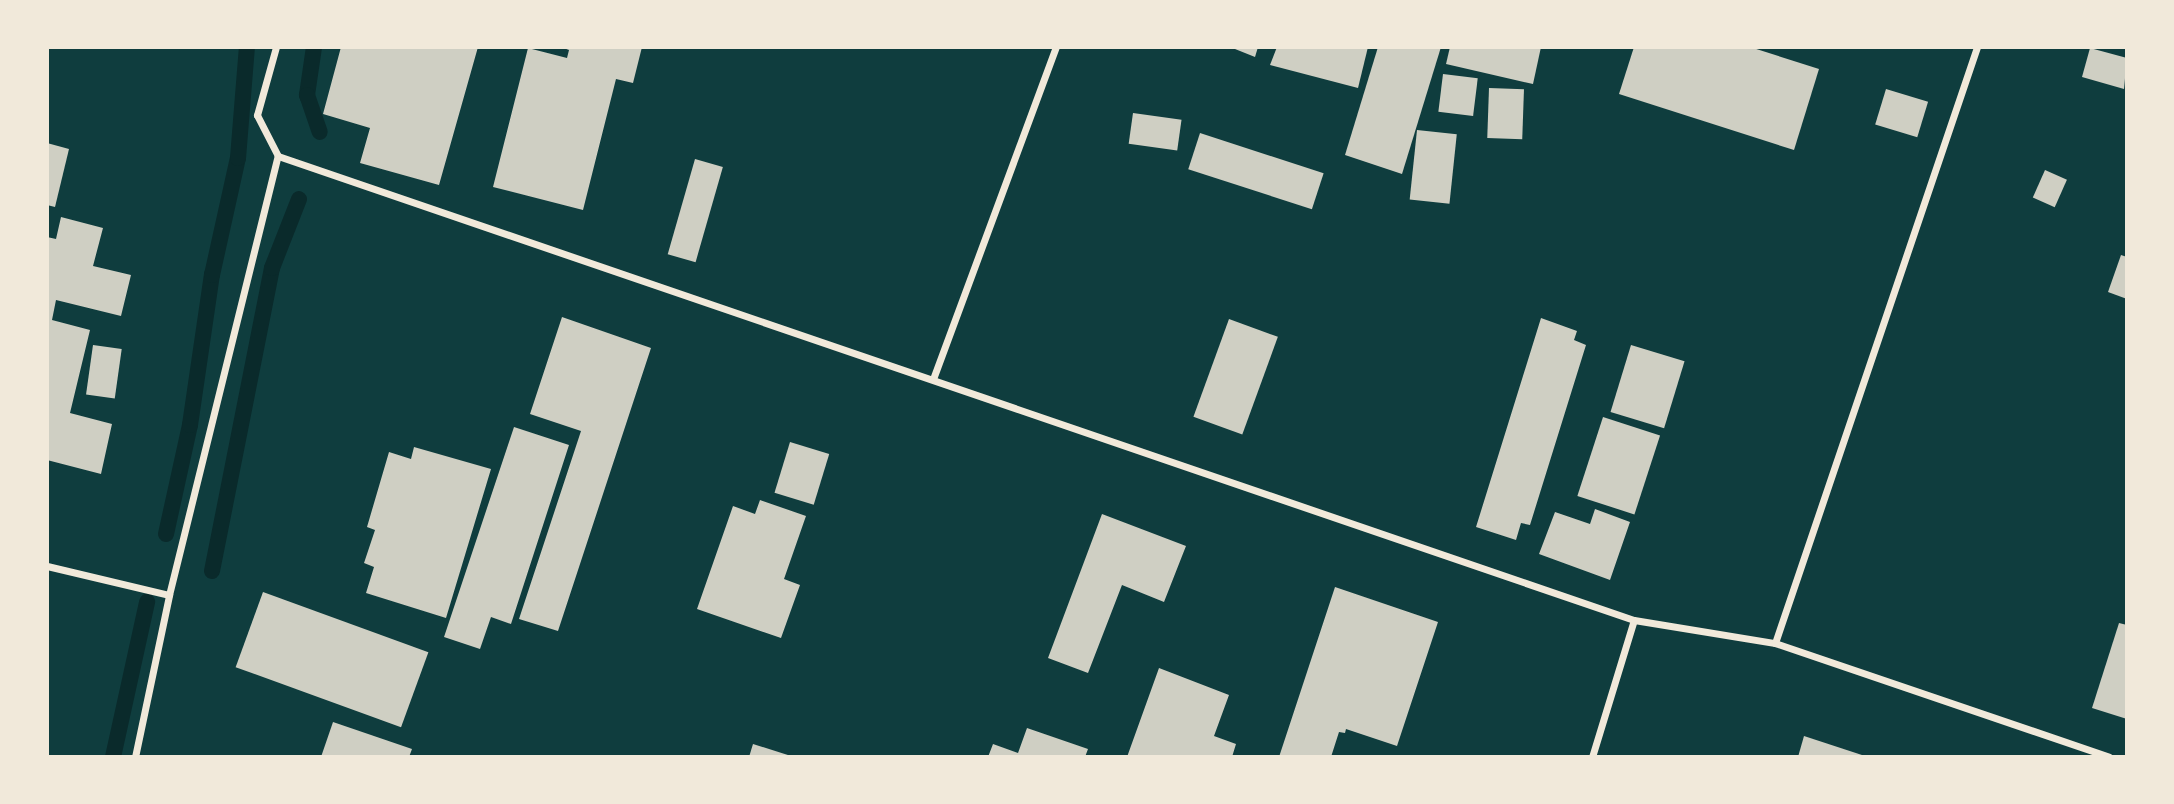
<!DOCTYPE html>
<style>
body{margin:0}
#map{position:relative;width:2174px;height:804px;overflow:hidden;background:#0f3d3e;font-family:"IBM Plex Serif",serif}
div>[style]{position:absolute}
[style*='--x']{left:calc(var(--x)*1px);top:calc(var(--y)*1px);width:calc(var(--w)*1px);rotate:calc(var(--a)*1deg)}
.stream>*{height:16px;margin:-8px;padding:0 8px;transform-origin:8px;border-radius:8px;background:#0a2a2b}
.building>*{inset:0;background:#cfcfc3;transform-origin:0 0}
.minor>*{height:7px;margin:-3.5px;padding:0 3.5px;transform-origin:3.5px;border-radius:3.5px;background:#f1e9da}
span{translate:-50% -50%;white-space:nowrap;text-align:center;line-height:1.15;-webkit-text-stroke:5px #f1e9da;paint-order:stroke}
.frame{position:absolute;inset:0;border:49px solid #f1e9da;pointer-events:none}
</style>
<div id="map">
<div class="stream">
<i style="--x:314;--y:47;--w:49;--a:98.3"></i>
<i style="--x:307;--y:95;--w:39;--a:71"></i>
<i style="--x:166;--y:534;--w:112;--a:-77.6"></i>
<i style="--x:190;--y:425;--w:152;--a:-81.7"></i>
<i style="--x:212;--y:275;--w:120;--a:-77.5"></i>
<i style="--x:238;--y:158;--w:111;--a:-85.4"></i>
<i style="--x:212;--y:571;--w:309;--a:-78.8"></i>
<i style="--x:272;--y:268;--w:74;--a:-68.6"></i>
<i style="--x:113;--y:757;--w:159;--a:-77.6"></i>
</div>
<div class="building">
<i style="clip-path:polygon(341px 47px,478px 47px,439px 185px,360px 163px,370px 128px,323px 114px)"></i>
<i style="clip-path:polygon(561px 47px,642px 47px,633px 83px,616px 79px,583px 210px,493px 187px,528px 48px,567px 58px,569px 50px)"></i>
<i style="clip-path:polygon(1230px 47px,1258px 47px,1255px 57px)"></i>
<i style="clip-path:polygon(1277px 47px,1368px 47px,1358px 88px,1270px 65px)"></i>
<i style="clip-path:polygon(1378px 47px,1441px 47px,1402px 174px,1345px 155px)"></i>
<i style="clip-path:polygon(1450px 47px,1541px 47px,1533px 84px,1446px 64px)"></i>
<i style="clip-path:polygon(1634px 47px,1750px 47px,1819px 69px,1794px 150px,1619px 94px)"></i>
<i style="clip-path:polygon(2090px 48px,2127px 58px,2124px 89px,2082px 77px)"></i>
<i style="left:1443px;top:74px;width:35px;height:38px;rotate:7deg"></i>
<i style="left:1489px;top:88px;width:35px;height:50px;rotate:2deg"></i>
<i style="left:1886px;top:89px;width:44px;height:37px;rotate:17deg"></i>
<i style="left:1133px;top:113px;width:49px;height:31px;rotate:8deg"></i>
<i style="left:1417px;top:130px;width:40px;height:70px;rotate:6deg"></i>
<i style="left:1200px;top:133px;width:130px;height:38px;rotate:18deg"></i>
<i style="clip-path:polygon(47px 143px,69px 149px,55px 207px,47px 205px)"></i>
<i style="left:695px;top:159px;width:29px;height:99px;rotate:16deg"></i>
<i style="left:2045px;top:170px;width:24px;height:30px;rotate:24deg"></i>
<i style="clip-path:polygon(61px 217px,103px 228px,93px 266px,131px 275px,121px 316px,56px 300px,52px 320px,90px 330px,70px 413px,112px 424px,101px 474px,47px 460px,47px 237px,56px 239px)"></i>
<i style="clip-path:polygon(2121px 255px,2127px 257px,2127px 299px,2108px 292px)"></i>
<i style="clip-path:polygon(562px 317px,651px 348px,558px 631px,519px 619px,581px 431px,530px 414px)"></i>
<i style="clip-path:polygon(1541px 318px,1577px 331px,1574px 340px,1586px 345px,1530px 525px,1521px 523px,1516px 540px,1476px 527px)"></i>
<i style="left:1229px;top:319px;width:52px;height:104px;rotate:20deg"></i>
<i style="left:93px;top:345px;width:29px;height:50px;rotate:8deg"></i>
<i style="left:1631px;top:345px;width:56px;height:70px;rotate:17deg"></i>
<i style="left:1603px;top:417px;width:60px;height:83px;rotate:18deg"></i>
<i style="clip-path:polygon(514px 427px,569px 445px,511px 624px,491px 617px,480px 649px,444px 637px)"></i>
<i style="left:790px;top:442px;width:41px;height:53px;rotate:17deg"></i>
<i style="clip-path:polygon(414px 447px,491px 469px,446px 618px,366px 593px,374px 567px,364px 563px,375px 530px,367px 527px,389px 452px,411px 459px)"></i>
<i style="clip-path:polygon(760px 500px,806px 516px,784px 579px,800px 585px,781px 638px,697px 609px,733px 506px,755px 514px)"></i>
<i style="clip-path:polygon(1595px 509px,1630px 522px,1610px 580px,1539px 554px,1555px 512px,1590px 524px)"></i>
<i style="clip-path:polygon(1102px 514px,1186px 546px,1164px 602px,1122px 585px,1088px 673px,1048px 658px)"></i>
<i style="clip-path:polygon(1335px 587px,1438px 622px,1397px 746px,1346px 729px,1345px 733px,1339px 732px,1331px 757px,1279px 757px)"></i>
<i style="left:263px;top:592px;width:176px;height:80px;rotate:20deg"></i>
<i style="clip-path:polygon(2119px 623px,2127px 625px,2127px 719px,2092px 708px)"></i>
<i style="clip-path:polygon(1159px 668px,1229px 695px,1214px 736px,1236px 744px,1232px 757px,1127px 757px)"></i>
<i style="clip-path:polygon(333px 722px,412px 749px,409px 757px,321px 757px)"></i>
<i style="clip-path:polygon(1027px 728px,1088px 749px,1085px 757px,988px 757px,993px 744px,1018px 753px)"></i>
<i style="clip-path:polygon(1804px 736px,1865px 756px,1865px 757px,1798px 757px)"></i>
<i style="clip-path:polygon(753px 744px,791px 756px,791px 757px,749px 757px)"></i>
</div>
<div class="minor">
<i style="--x:278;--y:156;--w:1433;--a:18.89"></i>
<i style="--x:1634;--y:620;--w:143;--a:9.3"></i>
<i style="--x:1775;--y:643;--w:353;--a:18.8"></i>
<i style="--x:933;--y:379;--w:354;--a:-69.7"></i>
<i style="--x:47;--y:566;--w:125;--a:13.4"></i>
<i style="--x:1775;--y:643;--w:629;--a:-71.28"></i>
<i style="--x:135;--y:757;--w:166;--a:-78.1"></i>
<i style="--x:169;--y:595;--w:452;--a:-76.1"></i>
<i style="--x:278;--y:156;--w:46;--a:-117.1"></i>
<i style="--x:257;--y:115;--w:71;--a:-74.4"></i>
<i style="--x:1592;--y:757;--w:143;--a:-73"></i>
</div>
<div class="frame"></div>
</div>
